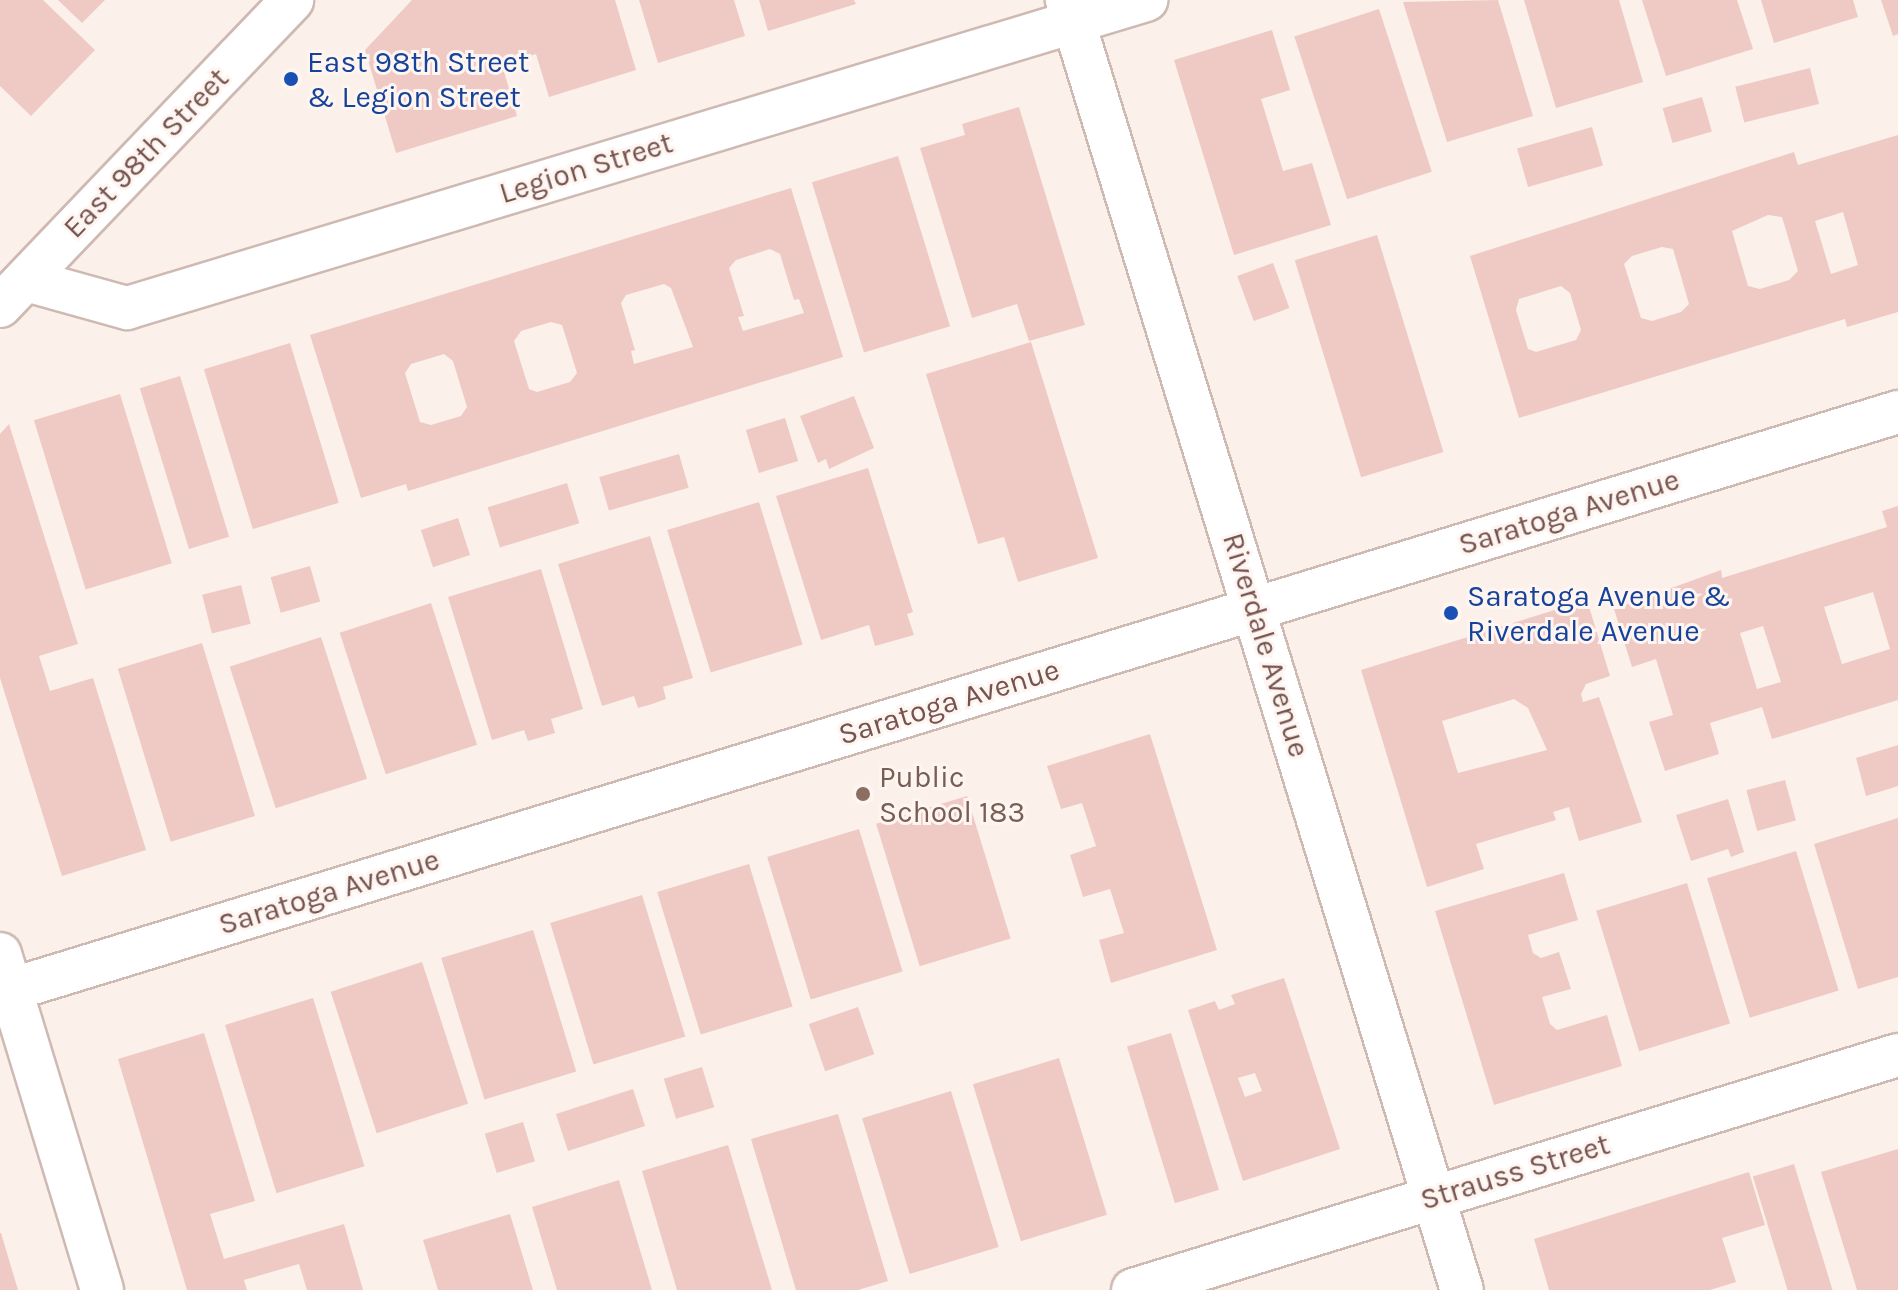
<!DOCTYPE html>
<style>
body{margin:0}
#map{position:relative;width:1898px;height:1290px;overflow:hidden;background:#fbf0ea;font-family:Karla,sans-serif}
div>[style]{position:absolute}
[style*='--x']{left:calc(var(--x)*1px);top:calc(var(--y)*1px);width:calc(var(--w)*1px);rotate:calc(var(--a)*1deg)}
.building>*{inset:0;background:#efcac4;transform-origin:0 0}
.roads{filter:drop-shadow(2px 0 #cfb9b3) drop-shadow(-2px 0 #cfb9b3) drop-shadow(0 2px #cfb9b3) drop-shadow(0 -2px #cfb9b3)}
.street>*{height:42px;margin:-21px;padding:0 21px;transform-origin:21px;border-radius:21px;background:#fff}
.dots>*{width:22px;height:22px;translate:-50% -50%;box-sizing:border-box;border:4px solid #fef5f1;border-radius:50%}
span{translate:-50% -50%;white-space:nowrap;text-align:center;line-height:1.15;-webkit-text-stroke:6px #fef5f1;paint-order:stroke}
.transit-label{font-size:30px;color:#164399}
.left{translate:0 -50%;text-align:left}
.street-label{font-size:30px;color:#75534f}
.education-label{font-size:30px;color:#785e54}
</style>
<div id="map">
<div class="building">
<i style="clip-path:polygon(0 0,43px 0,95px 50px,31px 116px,0 86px)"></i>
<i style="clip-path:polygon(58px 0,105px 0,82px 23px)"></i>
<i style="clip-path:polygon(412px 0,615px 0,636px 70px,549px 97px,536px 54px,502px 65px,517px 116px,396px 153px,365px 50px)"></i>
<i style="clip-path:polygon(639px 0,734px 0,745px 36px,658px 63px)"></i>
<i style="clip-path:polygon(759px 0,854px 0,856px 4px,768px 31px)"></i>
<i style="clip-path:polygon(1498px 0,1533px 116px,1447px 142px,1403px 2px)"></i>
<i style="clip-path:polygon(1524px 0,1619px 0,1643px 82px,1556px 108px)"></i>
<i style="clip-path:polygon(1642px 0,1737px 0,1753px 49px,1666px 76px)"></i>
<i style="clip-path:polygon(1761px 0,1853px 0,1858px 17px,1774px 43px)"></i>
<i style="clip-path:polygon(1881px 0,1898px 0,1898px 34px,1893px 36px)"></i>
<i style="left:1379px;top:9px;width:171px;height:89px;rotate:72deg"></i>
<i style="clip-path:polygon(1272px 30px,1290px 90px,1261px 99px,1283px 171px,1312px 163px,1331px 225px,1234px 255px,1174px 60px)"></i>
<i style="left:1810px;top:68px;width:37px;height:77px;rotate:76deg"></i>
<i style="left:1702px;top:97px;width:36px;height:41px;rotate:74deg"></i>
<i style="clip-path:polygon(1019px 107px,1085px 325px,1029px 341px,1017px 304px,972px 318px,920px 148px,965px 135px,962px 124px)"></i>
<i style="left:1592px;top:127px;width:40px;height:78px;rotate:74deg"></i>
<i style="clip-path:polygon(evenodd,1898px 135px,1898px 312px,1847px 327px,1845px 319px,1519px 418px,1470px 256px,1794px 152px,1798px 165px,1898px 135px,1843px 212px,1858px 265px,1831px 274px,1815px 221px,1843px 212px,1898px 135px,1768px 215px,1782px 217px,1798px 271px,1789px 280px,1760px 289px,1748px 286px,1732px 231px,1768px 215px,1898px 135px,1662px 247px,1673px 249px,1689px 304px,1681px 312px,1652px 321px,1641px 318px,1624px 264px,1632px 256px,1662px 247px,1898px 135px,1561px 286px,1570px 293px,1581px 330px,1576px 340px,1536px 352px,1528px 349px,1516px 310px,1519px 299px,1561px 286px)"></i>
<i style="left:898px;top:156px;width:178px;height:90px;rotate:73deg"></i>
<i style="clip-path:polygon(evenodd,791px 188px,843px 357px,408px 491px,406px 484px,361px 498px,310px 335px,791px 188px,770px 249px,780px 254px,794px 300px,799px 299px,804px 313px,743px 331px,738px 317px,744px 316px,729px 268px,736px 260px,770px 249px,791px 188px,664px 284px,671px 288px,693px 347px,634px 364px,631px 351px,635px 350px,621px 303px,626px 295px,664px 284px,791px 188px,551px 322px,562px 325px,577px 373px,570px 382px,537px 392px,529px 389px,514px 341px,521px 331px,551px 322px,791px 188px,444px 354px,453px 361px,467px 407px,461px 416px,431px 425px,420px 422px,405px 373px,411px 364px,444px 354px)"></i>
<i style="left:1377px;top:235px;width:227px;height:86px;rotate:73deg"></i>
<i style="left:1273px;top:263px;width:48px;height:38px;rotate:70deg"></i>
<i style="clip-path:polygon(1031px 342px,1098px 558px,1018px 582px,1004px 537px,978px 544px,926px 374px)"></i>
<i style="left:290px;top:343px;width:167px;height:90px;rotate:73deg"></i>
<i style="left:180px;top:376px;width:168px;height:42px;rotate:73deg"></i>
<i style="left:120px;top:394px;width:177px;height:90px;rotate:73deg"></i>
<i style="clip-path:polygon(854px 396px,874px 448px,829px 469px,826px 459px,818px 463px,800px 416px)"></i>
<i style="left:785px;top:418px;width:45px;height:41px;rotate:73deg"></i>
<i style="clip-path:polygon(9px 424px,78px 644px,39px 656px,50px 691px,93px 678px,146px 850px,62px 876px,0 678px,0 434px)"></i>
<i style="left:679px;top:454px;width:35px;height:83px;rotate:74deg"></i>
<i style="clip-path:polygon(868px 468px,913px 612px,907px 614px,914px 635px,875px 646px,869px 625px,821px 640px,776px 496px)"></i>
<i style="left:567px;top:483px;width:42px;height:83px;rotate:73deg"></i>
<i style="left:759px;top:502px;width:149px;height:96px;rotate:73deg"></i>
<i style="clip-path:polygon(evenodd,1898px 506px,1898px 700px,1772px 739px,1762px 707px,1710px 723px,1719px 754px,1665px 771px,1649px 722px,1673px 715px,1656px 659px,1632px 667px,1614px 609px,1721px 570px,1722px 578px,1887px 527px,1882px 511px,1898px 506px,1873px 592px,1890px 649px,1842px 664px,1824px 607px,1873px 592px,1898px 506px,1763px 626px,1781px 682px,1757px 689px,1740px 633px,1763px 626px)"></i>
<i style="left:458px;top:518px;width:39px;height:39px;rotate:72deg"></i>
<i style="clip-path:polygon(650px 536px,693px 678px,663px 687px,666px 699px,652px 704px,638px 708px,634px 696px,602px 706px,558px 564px)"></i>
<i style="left:310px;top:566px;width:37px;height:41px;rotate:74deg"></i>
<i style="clip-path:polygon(541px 569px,583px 709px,551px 719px,555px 733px,528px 741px,524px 730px,492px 740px,448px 597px)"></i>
<i style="left:241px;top:585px;width:40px;height:40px;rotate:76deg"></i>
<i style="clip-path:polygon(evenodd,1587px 600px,1610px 676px,1586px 684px,1581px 694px,1583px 702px,1599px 697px,1642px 822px,1579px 841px,1569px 807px,1553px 812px,1556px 820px,1476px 844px,1484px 869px,1427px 887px,1361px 670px,1587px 600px,1514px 699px,1528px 708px,1547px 750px,1458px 773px,1442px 721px,1514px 699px)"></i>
<i style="left:431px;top:603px;width:149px;height:96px;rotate:72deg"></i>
<i style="left:321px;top:637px;width:149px;height:96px;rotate:72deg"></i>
<i style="left:202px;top:643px;width:181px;height:88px;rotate:73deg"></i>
<i style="clip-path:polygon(1150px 734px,1217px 950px,1111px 983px,1099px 940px,1124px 933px,1110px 889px,1083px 897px,1070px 855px,1096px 846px,1082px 803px,1061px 809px,1047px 766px)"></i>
<i style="clip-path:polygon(1898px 745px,1898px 786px,1866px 796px,1856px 758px)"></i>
<i style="left:1785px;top:780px;width:42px;height:40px;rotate:75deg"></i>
<i style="left:967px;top:796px;width:149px;height:95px;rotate:73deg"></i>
<i style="clip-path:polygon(1728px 799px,1744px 852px,1731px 857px,1728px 849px,1691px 861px,1676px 815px)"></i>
<i style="clip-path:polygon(1898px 818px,1898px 977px,1858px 989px,1814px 844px)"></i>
<i style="left:859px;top:829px;width:149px;height:96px;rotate:73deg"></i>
<i style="left:1796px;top:851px;width:146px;height:93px;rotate:73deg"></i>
<i style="left:749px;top:864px;width:149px;height:96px;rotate:73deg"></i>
<i style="clip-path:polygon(1564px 873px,1578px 920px,1528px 935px,1533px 953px,1541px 958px,1559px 952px,1571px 989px,1542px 997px,1550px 1024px,1557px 1030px,1607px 1015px,1622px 1066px,1494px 1105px,1435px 911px)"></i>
<i style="left:1687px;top:883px;width:147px;height:95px;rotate:73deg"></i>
<i style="left:642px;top:895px;width:148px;height:96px;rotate:73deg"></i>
<i style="left:533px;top:930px;width:148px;height:96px;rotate:73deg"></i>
<i style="left:422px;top:962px;width:149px;height:96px;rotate:72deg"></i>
<i style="clip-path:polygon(evenodd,1284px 978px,1340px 1149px,1243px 1181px,1188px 1010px,1215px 1001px,1219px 1010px,1235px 1004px,1231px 995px,1284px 978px,1255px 1073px,1262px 1091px,1245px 1097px,1238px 1078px,1255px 1073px)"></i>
<i style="left:313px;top:998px;width:176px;height:92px;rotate:73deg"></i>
<i style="left:858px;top:1007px;width:50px;height:52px;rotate:71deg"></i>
<i style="clip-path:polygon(204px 1033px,255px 1201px,210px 1214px,224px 1259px,344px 1224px,363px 1290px,307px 1290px,299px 1264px,244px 1280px,247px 1290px,187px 1290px,118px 1059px)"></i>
<i style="left:1171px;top:1033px;width:164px;height:46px;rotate:73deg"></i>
<i style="left:1059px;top:1058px;width:164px;height:90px;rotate:73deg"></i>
<i style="left:702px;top:1067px;width:42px;height:40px;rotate:73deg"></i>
<i style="left:633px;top:1089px;width:39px;height:81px;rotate:72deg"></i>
<i style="left:951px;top:1091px;width:163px;height:93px;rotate:73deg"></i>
<i style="clip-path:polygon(838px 1114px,888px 1281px,858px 1290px,796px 1290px,751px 1139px)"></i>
<i style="left:523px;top:1122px;width:41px;height:40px;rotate:73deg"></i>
<i style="clip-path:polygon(728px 1145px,772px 1290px,677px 1290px,642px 1171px)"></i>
<i style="clip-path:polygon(1898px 1149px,1898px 1290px,1857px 1290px,1821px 1172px)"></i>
<i style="left:1794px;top:1164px;width:132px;height:43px;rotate:73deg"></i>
<i style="clip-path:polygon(1749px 1172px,1765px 1225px,1722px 1238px,1736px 1282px,1710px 1290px,1549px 1290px,1534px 1239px)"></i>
<i style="clip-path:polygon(619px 1180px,652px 1290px,557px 1290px,532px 1207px)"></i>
<i style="clip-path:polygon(510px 1214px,533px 1290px,438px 1290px,423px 1240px)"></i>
<i style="clip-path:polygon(0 1233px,1px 1233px,18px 1290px,0 1290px)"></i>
</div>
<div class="roads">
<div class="street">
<i style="--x:1067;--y:0;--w:1349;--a:72.98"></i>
<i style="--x:26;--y:280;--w:105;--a:15.5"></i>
<i style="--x:127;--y:308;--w:1065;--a:-16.82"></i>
<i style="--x:0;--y:306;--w:423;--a:-46.3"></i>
<i style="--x:0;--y:954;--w:351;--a:73.1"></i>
<i style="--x:0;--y:993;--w:1985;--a:-17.02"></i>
<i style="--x:1133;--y:1290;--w:800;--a:-17.08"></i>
</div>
</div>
<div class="dots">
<i style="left:291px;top:79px;background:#1a4fb4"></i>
<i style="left:1451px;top:613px;background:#1a4fb4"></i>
<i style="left:863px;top:794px;background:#8d6e63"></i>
</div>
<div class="transit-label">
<span class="left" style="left:307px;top:79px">East 98th Street<br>&amp; Legion Street</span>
<span class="left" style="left:1467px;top:613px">Saratoga Avenue &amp;<br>Riverdale Avenue</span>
</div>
<div class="street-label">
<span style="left:146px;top:153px;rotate:-46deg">East 98th Street</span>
<span style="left:586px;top:168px;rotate:-17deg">Legion Street</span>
<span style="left:1569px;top:512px;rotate:-17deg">Saratoga Avenue</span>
<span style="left:1266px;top:645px;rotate:73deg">Riverdale Avenue</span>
<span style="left:949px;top:702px;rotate:-17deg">Saratoga Avenue</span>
<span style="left:329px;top:892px;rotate:-17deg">Saratoga Avenue</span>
<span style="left:1515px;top:1172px;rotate:-17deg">Strauss Street</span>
</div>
<div class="education-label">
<span class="left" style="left:879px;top:794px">Public<br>School 183</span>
</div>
</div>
